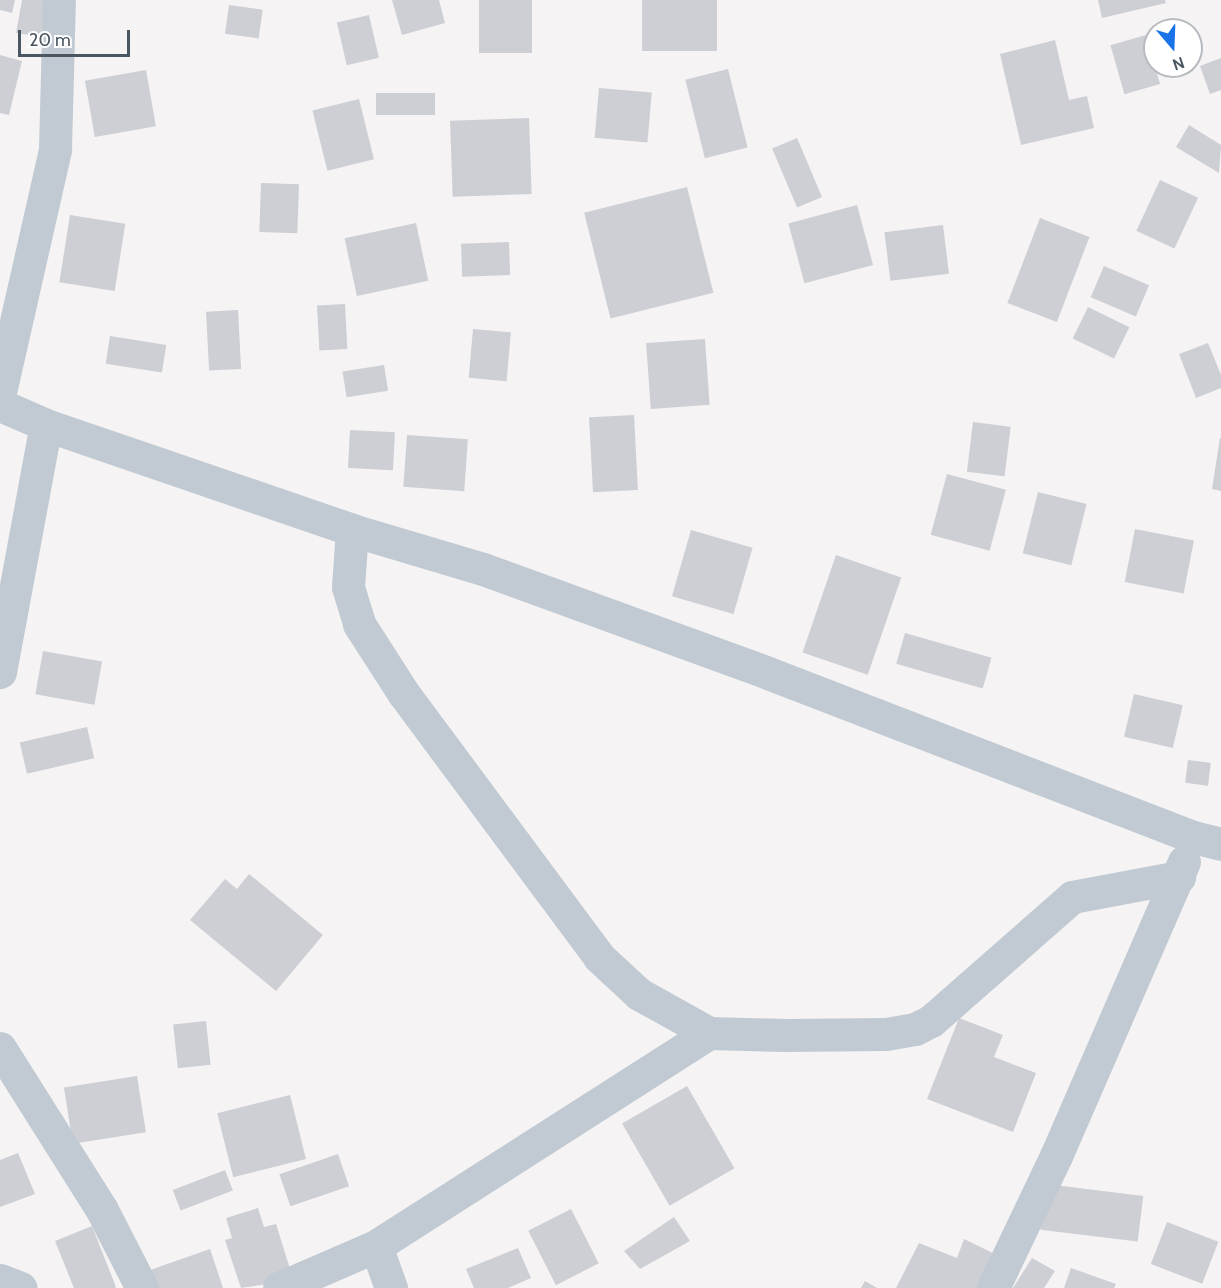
<!DOCTYPE html>
<style>
body{margin:0}
#map{position:relative;width:1221px;height:1288px;overflow:hidden;background:#f5f3f3;font-family:Cabin,sans-serif}
div>[style]{position:absolute}
[style*='--x']{left:calc(var(--x)*1px);top:calc(var(--y)*1px);width:calc(var(--w)*1px);rotate:calc(var(--a)*1deg)}
.building>*{inset:0;background:#cdcfd5;transform-origin:0 0}
.minor>*{height:33px;margin:-16.5px;padding:0 16.5px;transform-origin:16.5px;border-radius:16.5px;background:#c1cad2}
span{translate:-50% -50%;white-space:nowrap;text-align:center;line-height:1.15;-webkit-text-stroke:4.5px #fff;paint-order:stroke}
.north{position:absolute;left:1143px;top:18px;width:60px;height:60px;box-sizing:border-box;background:#fff;border:2px solid #b7bbc0;border-radius:50%;rotate:161deg;font-size:16px;font-weight:700;line-height:24px;text-align:center;color:#4a5661}
.north::after{content:'';display:block;margin:auto;width:21px;height:27px;background:#1a73e8;clip-path:polygon(50% 0,100% 100%,50% 72%,0 100%)}
.scale{position:absolute;left:18px;top:30px;width:112px;height:27px;box-sizing:border-box;border:3px solid #4a5661;border-top:0;padding-left:8px;font-size:18px;line-height:21px;white-space:nowrap;color:#4a5661;-webkit-text-stroke:4px #fff;paint-order:stroke}
</style>
<div id="map">
<div class="building">
<i style="clip-path:polygon(0 0,15px 0,12px 13px,0 10px)"></i>
<i style="clip-path:polygon(22px 0,49px 0,43px 37px,16px 33px)"></i>
<i style="clip-path:polygon(392px 0,439px 0,445px 23px,402px 35px)"></i>
<i style="left:479px;top:0;width:53px;height:53px"></i>
<i style="left:642px;top:0;width:75px;height:51px"></i>
<i style="clip-path:polygon(1098px 0,1165px 0,1166px 3px,1102px 18px)"></i>
<i style="left:229px;top:5px;width:34px;height:29px;rotate:8deg"></i>
<i style="left:369px;top:15px;width:44px;height:33px;rotate:77deg"></i>
<i style="left:1146px;top:35px;width:51px;height:37px;rotate:74deg"></i>
<i style="clip-path:polygon(1055px 40px,1069px 100px,1087px 96px,1094px 128px,1021px 145px,1000px 54px)"></i>
<i style="clip-path:polygon(0 55px,22px 61px,9px 115px,0 113px)"></i>
<i style="clip-path:polygon(1221px 58px,1221px 90px,1210px 94px,1200px 66px)"></i>
<i style="left:728px;top:69px;width:81px;height:44px;rotate:76deg"></i>
<i style="left:146px;top:70px;width:57px;height:62px;rotate:80deg"></i>
<i style="left:599px;top:88px;width:53px;height:50px;rotate:5deg"></i>
<i style="left:376px;top:93px;width:59px;height:22px"></i>
<i style="left:359px;top:99px;width:62px;height:48px;rotate:76deg"></i>
<i style="left:529px;top:118px;width:76px;height:79px;rotate:88deg"></i>
<i style="clip-path:polygon(1189px 125px,1221px 145px,1219px 173px,1176px 147px)"></i>
<i style="left:797px;top:138px;width:64px;height:27px;rotate:67deg"></i>
<i style="left:1160px;top:180px;width:42px;height:56px;rotate:25deg"></i>
<i style="left:261px;top:183px;width:38px;height:49px;rotate:2deg"></i>
<i style="left:687px;top:187px;width:109px;height:106px;rotate:76deg"></i>
<i style="left:857px;top:205px;width:62px;height:71px;rotate:75deg"></i>
<i style="left:70px;top:215px;width:56px;height:68px;rotate:9deg"></i>
<i style="left:1040px;top:218px;width:53px;height:91px;rotate:21deg"></i>
<i style="left:416px;top:223px;width:59px;height:73px;rotate:78deg"></i>
<i style="left:943px;top:225px;width:49px;height:59px;rotate:83deg"></i>
<i style="left:509px;top:242px;width:33px;height:48px;rotate:88deg"></i>
<i style="left:1104px;top:266px;width:49px;height:34px;rotate:23deg"></i>
<i style="left:345px;top:304px;width:45px;height:28px;rotate:87deg"></i>
<i style="left:1088px;top:307px;width:46px;height:35px;rotate:26deg"></i>
<i style="left:238px;top:310px;width:59px;height:32px;rotate:87deg"></i>
<i style="left:473px;top:329px;width:38px;height:49px;rotate:5deg"></i>
<i style="left:110px;top:336px;width:57px;height:28px;rotate:9deg"></i>
<i style="left:705px;top:339px;width:66px;height:59px;rotate:86deg"></i>
<i style="clip-path:polygon(1208px 343px,1221px 375px,1221px 388px,1196px 398px,1179px 354px)"></i>
<i style="left:384px;top:365px;width:26px;height:42px;rotate:81deg"></i>
<i style="left:634px;top:415px;width:75px;height:45px;rotate:87deg"></i>
<i style="left:973px;top:422px;width:38px;height:50px;rotate:7deg"></i>
<i style="left:350px;top:430px;width:45px;height:38px;rotate:3deg"></i>
<i style="left:407px;top:435px;width:61px;height:52px;rotate:4deg"></i>
<i style="clip-path:polygon(1220px 438px,1221px 438px,1221px 491px,1212px 489px)"></i>
<i style="left:947px;top:474px;width:61px;height:63px;rotate:15deg"></i>
<i style="left:1038px;top:492px;width:50px;height:63px;rotate:14deg"></i>
<i style="left:1135px;top:529px;width:60px;height:54px;rotate:11deg"></i>
<i style="left:691px;top:530px;width:64px;height:69px;rotate:16deg"></i>
<i style="left:836px;top:555px;width:69px;height:103px;rotate:19deg"></i>
<i style="left:905px;top:633px;width:90px;height:32px;rotate:16deg"></i>
<i style="left:43px;top:651px;width:60px;height:44px;rotate:10deg"></i>
<i style="left:1134px;top:694px;width:50px;height:44px;rotate:13deg"></i>
<i style="left:87px;top:727px;width:32px;height:69px;rotate:77deg"></i>
<i style="left:1188px;top:760px;width:23px;height:23px;rotate:7deg"></i>
<i style="clip-path:polygon(249px 874px,323px 935px,276px 991px,190px 920px,225px 879px,237px 889px)"></i>
<i style="clip-path:polygon(959px 1018px,1003px 1035px,994px 1057px,1036px 1073px,1013px 1132px,927px 1099px)"></i>
<i style="left:206px;top:1021px;width:44px;height:33px;rotate:84deg"></i>
<i style="left:137px;top:1076px;width:57px;height:74px;rotate:81deg"></i>
<i style="left:687px;top:1086px;width:95px;height:75px;rotate:60deg"></i>
<i style="left:290px;top:1095px;width:66px;height:75px;rotate:76deg"></i>
<i style="clip-path:polygon(18px 1153px,35px 1194px,0 1207px,0 1160px)"></i>
<i style="left:338px;top:1154px;width:34px;height:62px;rotate:71deg"></i>
<i style="left:225px;top:1170px;width:22px;height:56px;rotate:69deg"></i>
<i style="left:1046px;top:1184px;width:98px;height:46px;rotate:7deg"></i>
<i style="clip-path:polygon(258px 1208px,264px 1227px,276px 1224px,290px 1269px,273px 1283px,241px 1288px,225px 1240px,232px 1238px,226px 1218px)"></i>
<i style="left:571px;top:1209px;width:61px;height:48px;rotate:63deg"></i>
<i style="clip-path:polygon(674px 1217px,690px 1241px,640px 1269px,624px 1251px)"></i>
<i style="left:1167px;top:1222px;width:55px;height:45px;rotate:21deg"></i>
<i style="clip-path:polygon(92px 1226px,116px 1287px,115px 1288px,74px 1288px,55px 1241px)"></i>
<i style="clip-path:polygon(964px 1239px,997px 1255px,982px 1288px,896px 1288px,919px 1243px,957px 1258px)"></i>
<i style="clip-path:polygon(518px 1248px,531px 1278px,508px 1288px,474px 1288px,466px 1269px)"></i>
<i style="clip-path:polygon(210px 1249px,223px 1288px,156px 1288px,150px 1270px)"></i>
<i style="clip-path:polygon(1032px 1258px,1055px 1271px,1044px 1288px,1013px 1288px)"></i>
<i style="clip-path:polygon(1071px 1268px,1116px 1284px,1114px 1288px,1064px 1288px)"></i>
<i style="clip-path:polygon(865px 1281px,877px 1288px,861px 1288px)"></i>
</div>
<div class="minor">
<i style="--x:0;--y:392;--w:249;--a:-77.2"></i>
<i style="--x:55;--y:149;--w:149;--a:-88.5"></i>
<i style="--x:0;--y:405;--w:50;--a:23.5"></i>
<i style="--x:46;--y:425;--w:324;--a:18.9"></i>
<i style="--x:352;--y:530;--w:137;--a:16.6"></i>
<i style="--x:483;--y:569;--w:303;--a:20"></i>
<i style="--x:768;--y:673;--w:456;--a:21.1"></i>
<i style="--x:1193;--y:837;--w:29;--a:14"></i>
<i style="--x:352;--y:530;--w:57;--a:94"></i>
<i style="--x:348;--y:587;--w:39;--a:73"></i>
<i style="--x:359;--y:624;--w:83;--a:57.3"></i>
<i style="--x:404;--y:694;--w:327;--a:53.4"></i>
<i style="--x:599;--y:957;--w:54;--a:42.8"></i>
<i style="--x:639;--y:994;--w:80;--a:29.1"></i>
<i style="--x:709;--y:1033;--w:76;--a:1.5"></i>
<i style="--x:785;--y:1035;--w:101;--a:-0.6"></i>
<i style="--x:886;--y:1034;--w:29;--a:-10"></i>
<i style="--x:915;--y:1029;--w:18;--a:-27"></i>
<i style="--x:931;--y:1021;--w:188;--a:-41.3"></i>
<i style="--x:1072;--y:897;--w:109;--a:-10.6"></i>
<i style="--x:0;--y:672;--w:251;--a:-79.5"></i>
<i style="--x:0;--y:1048;--w:191;--a:57.8"></i>
<i style="--x:102;--y:1210;--w:88;--a:62.9"></i>
<i style="--x:376;--y:1246;--w:45;--a:70.3"></i>
<i style="--x:0;--y:1280;--w:22;--a:21"></i>
<i style="--x:279;--y:1288;--w:106;--a:-23.4"></i>
<i style="--x:376;--y:1246;--w:395;--a:-32.6"></i>
<i style="--x:993;--y:1288;--w:146;--a:-64.5"></i>
<i style="--x:1056;--y:1156;--w:321;--a:-66.5"></i>
</div>
<div class="north">N</div>
<div class="scale">20 m</div>
</div>
